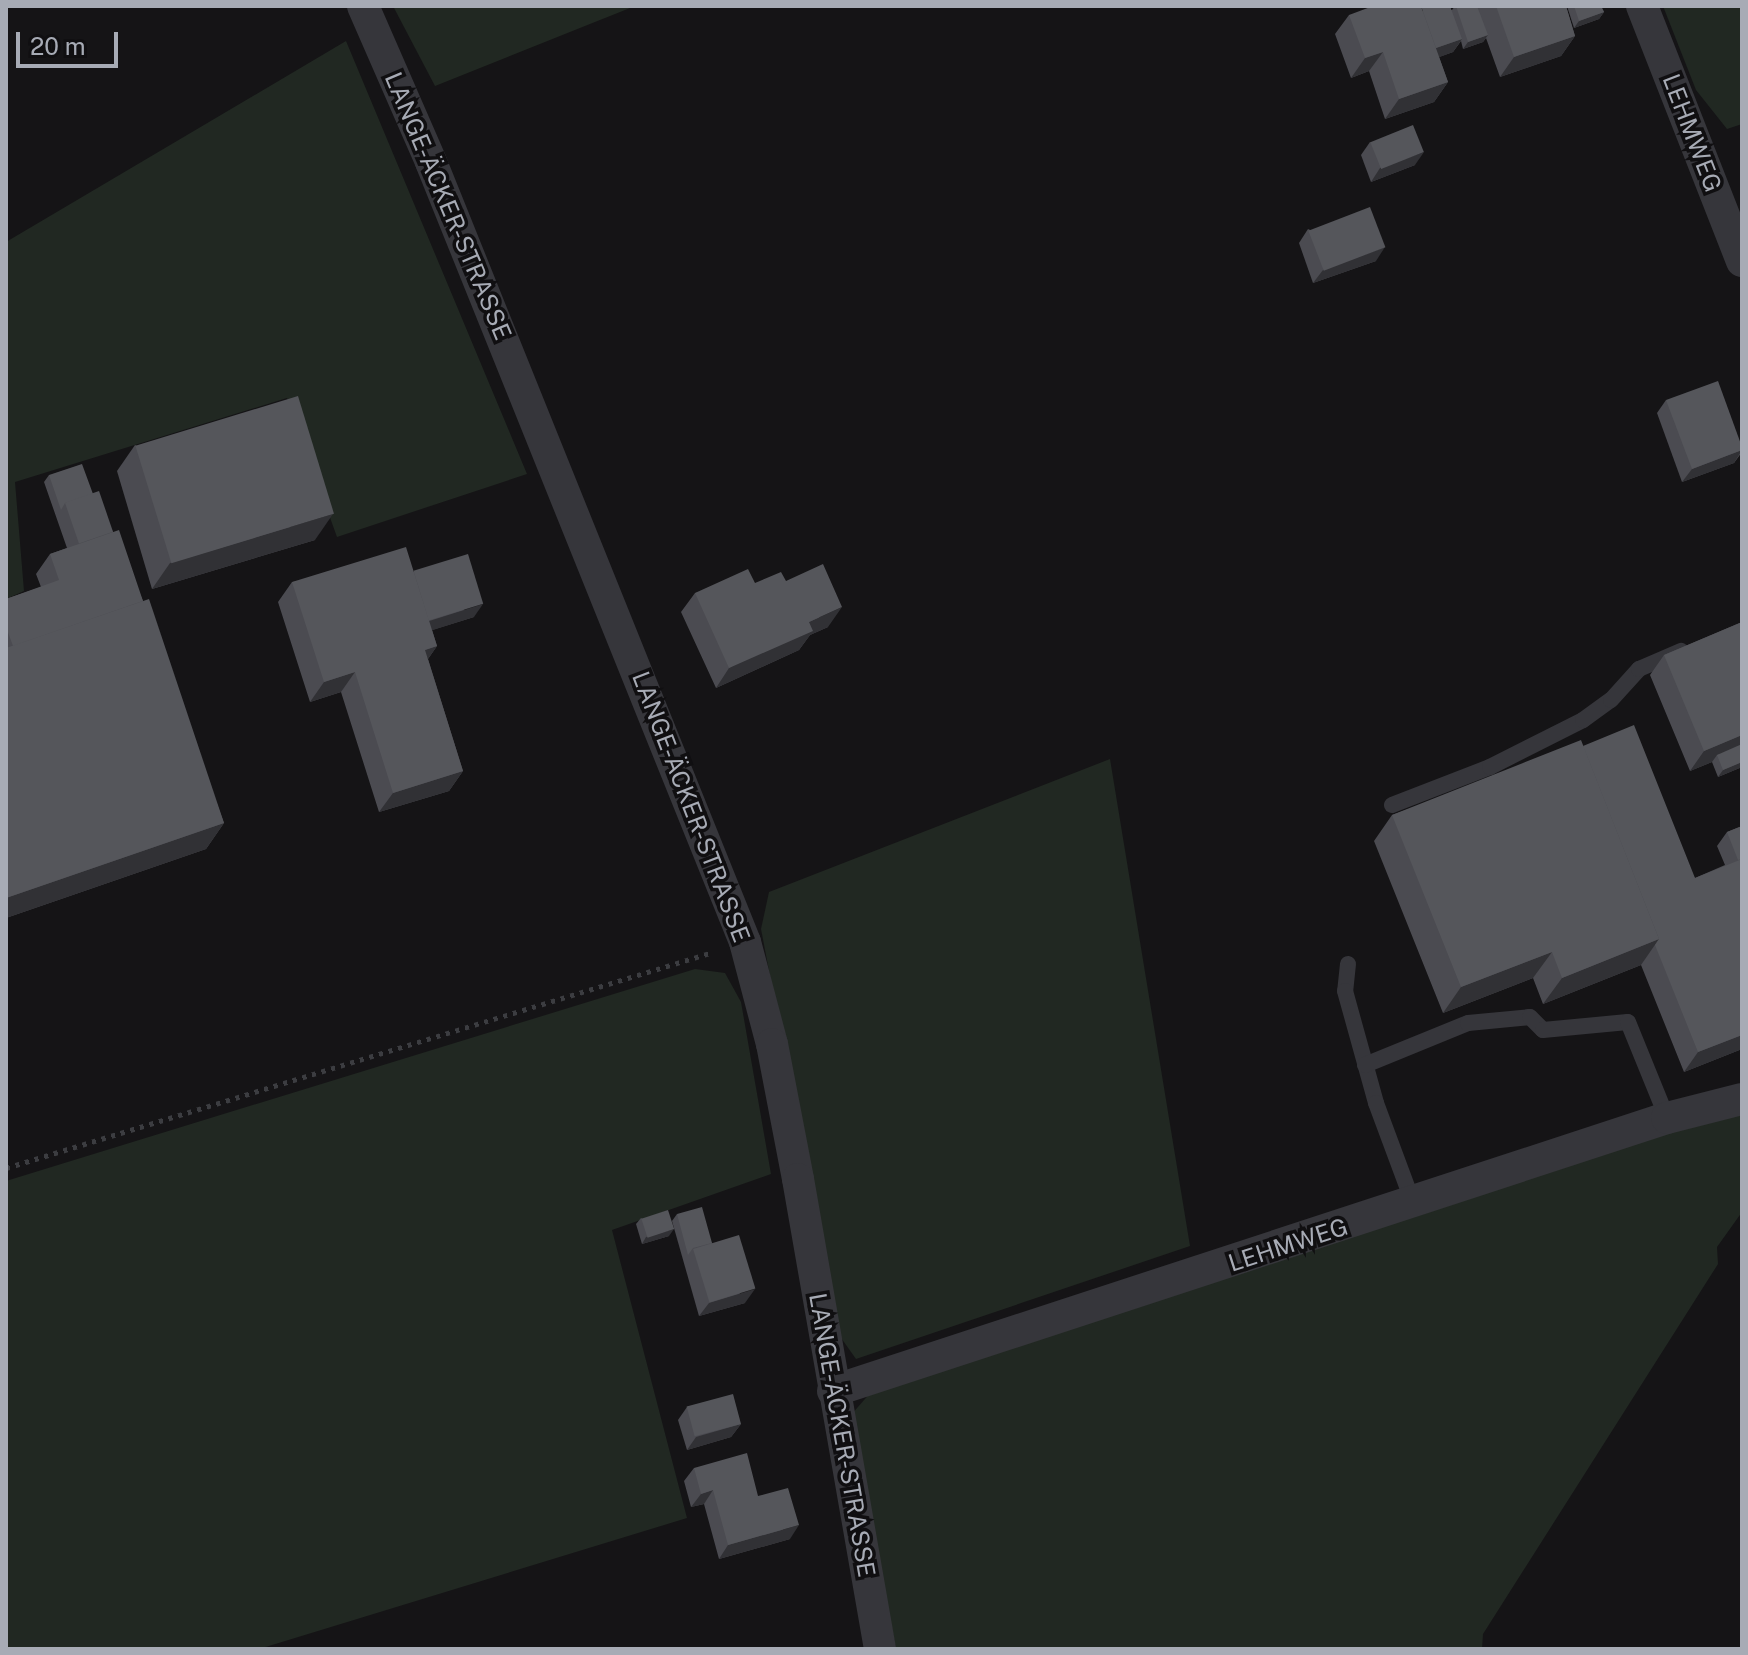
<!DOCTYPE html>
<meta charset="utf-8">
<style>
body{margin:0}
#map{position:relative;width:1748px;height:1655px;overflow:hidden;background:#151416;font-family:"Public Sans",sans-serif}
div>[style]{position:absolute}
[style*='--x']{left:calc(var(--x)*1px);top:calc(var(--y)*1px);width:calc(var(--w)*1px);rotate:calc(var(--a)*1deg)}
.green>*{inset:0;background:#212822}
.path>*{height:5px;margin-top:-2.5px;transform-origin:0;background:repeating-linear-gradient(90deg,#3c3d41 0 4px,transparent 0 10px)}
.service>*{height:16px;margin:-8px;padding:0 8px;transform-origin:8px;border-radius:8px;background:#36363b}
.minor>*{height:32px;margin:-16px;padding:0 16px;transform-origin:16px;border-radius:16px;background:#36363b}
.wall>*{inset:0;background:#4b4b51}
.shaded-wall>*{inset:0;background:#313135}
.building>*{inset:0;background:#55565b;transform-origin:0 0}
span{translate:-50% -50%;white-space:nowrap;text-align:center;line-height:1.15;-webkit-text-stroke:7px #100f11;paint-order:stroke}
.street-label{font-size:24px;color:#a7abb5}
.frame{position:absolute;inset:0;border:8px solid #a7abb5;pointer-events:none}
.scale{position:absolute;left:16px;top:32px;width:102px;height:36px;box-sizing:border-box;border:4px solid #a7abb5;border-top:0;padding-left:10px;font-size:24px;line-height:28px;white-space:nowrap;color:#a7abb5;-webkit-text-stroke:6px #100f11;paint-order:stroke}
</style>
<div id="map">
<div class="green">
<i style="clip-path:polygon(393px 6px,635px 6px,435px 86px)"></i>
<i style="clip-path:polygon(1663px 6px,1742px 6px,1742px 124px,1727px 129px,1696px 90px)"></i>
<i style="clip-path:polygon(346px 41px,527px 474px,337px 537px,287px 398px,15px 482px,24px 591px,6px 599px,6px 242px)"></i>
<i style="clip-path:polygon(1110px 759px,1190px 1246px,856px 1359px,839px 1335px,761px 929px,769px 892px)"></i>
<i style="clip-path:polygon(695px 969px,725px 973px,741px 1002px,771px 1174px,612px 1230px,687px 1518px,259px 1649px,6px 1649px,6px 1181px)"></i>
<i style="clip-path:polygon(1742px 1106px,1742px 1212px,1717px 1247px,1718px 1264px,1483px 1634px,1482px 1649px,896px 1649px,851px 1415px,871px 1392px)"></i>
</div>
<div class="path">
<i style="--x:6;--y:1168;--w:739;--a:-16.99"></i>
</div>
<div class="service">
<i style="--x:1392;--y:805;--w:105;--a:-21.2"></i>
<i style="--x:1490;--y:767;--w:104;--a:-26.8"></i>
<i style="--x:1583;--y:720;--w:34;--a:-36"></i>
<i style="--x:1611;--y:700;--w:42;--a:-47.9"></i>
<i style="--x:1639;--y:669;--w:46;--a:-23.2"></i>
<i style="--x:1348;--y:964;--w:27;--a:96"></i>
<i style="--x:1345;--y:991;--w:116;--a:74.5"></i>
<i style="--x:1376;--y:1103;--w:109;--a:69.6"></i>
<i style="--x:1365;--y:1065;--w:111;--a:-22.2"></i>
<i style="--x:1468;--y:1023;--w:62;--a:-5.5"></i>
<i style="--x:1530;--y:1017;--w:18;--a:45"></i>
<i style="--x:1543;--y:1030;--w:85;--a:-5.4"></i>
<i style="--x:1628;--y:1022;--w:104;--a:67.9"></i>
</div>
<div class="minor">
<i style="--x:363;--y:6;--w:170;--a:66.4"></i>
<i style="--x:431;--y:162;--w:841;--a:68.07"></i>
<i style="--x:745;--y:942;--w:106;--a:75.2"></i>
<i style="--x:772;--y:1044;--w:137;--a:79.1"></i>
<i style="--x:798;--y:1179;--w:477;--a:80.1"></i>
<i style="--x:1642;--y:6;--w:274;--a:68.6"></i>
<i style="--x:833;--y:1391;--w:878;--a:-18.13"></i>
<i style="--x:1667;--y:1118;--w:77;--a:-14.2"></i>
</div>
<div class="wall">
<i style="clip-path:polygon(1455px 6px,1566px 6px,1575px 36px,1561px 56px,1500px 77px,1486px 38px,1483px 42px,1463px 49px,1461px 41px,1453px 52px,1439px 57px,1448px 82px,1434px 102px,1385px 119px,1369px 71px,1351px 78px,1335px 34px,1349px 15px,1452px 10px)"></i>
<i style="clip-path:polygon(1567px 6px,1601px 6px,1604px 12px,1599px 19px,1574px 28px)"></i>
<i style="clip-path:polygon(1370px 142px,1415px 165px,1371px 182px,1361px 155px)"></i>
<i style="clip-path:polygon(1308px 229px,1376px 261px,1313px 283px,1299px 243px)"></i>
<i style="clip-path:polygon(1666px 400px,1742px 447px,1742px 452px,1734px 463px,1682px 482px,1657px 413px)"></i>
<i style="clip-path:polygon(135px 445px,315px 540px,152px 589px,117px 471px)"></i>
<i style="clip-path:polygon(49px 475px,93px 494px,113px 532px,143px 601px,224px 823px,206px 849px,6px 918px,6px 599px,41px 587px,36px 574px,50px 554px,67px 548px,44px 482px)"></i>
<i style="clip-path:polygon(414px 572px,474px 617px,432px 630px,437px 646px,428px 659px,463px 771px,449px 791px,379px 812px,341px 692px,310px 702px,278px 602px,292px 582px)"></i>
<i style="clip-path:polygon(786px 581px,828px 627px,810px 635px,799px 650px,716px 688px,681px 612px,695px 593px,755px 583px)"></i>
<i style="clip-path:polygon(1742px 622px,1742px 767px,1718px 777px,1712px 762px,1690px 771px,1650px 675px,1664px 655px)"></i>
<i style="clip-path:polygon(1583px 746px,1695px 878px,1725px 865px,1717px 846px,1727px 832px,1742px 826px,1742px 1049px,1684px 1072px,1641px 965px,1543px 1004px,1533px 978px,1443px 1013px,1374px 841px,1392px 815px)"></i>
<i style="clip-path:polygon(677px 1214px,712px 1243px,745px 1303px,699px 1316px,672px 1221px)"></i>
<i style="clip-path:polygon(641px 1218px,669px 1236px,642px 1244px,636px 1224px)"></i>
<i style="clip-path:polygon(687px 1407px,741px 1424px,731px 1437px,687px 1450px,678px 1420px)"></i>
<i style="clip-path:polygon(694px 1468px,758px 1496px,790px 1539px,719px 1559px,704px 1504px,691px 1507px,684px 1481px)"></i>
</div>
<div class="shaded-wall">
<i style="clip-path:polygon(1604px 12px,1599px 19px,1574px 28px,1579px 21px)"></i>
<i style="clip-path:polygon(1488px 35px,1483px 42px,1463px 49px,1468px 42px)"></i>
<i style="clip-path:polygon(1575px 36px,1561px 56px,1500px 77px,1514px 57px)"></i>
<i style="clip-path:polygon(1462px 39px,1453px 52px,1421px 64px,1430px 50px)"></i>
<i style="clip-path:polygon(1383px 52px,1369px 71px,1351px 78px,1365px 58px)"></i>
<i style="clip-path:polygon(1448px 82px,1434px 102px,1385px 119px,1399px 99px)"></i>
<i style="clip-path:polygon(1424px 152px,1415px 165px,1371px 182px,1380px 168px)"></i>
<i style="clip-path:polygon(1385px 247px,1376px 261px,1313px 283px,1323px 270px)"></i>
<i style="clip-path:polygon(1742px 450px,1734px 463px,1682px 482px,1692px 469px)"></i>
<i style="clip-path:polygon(333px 514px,315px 540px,152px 589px,170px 563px)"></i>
<i style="clip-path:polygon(483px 604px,474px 617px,414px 636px,423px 623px)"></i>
<i style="clip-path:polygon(842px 607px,828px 627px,810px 635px,799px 650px,716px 688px,729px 668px,809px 622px)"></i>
<i style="clip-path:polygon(437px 646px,423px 666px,425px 650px)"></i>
<i style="clip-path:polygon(355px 672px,341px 692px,310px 702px,324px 682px)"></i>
<i style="clip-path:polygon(1742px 735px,1742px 749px,1717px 755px,1712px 762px,1690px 771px,1704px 751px)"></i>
<i style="clip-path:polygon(1742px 762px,1742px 767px,1718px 777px,1723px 770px)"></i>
<i style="clip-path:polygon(463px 771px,449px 791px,379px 812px,393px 793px)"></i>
<i style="clip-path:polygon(224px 823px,206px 849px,6px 918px,6px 898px)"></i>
<i style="clip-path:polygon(1659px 939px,1641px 965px,1543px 1004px,1562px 978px)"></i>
<i style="clip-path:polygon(1552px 952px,1533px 978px,1443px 1013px,1461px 987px)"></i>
<i style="clip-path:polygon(1742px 1035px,1742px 1049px,1684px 1072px,1698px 1052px)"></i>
<i style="clip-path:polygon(674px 1229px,669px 1236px,642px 1244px,646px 1237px)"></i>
<i style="clip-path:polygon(755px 1289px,745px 1303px,699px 1316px,709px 1303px)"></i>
<i style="clip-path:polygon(741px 1424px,731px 1437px,687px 1450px,696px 1437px)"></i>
<i style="clip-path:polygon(713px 1490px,704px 1504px,691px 1507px,701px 1494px)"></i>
<i style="clip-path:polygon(799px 1525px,790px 1539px,719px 1559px,728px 1545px)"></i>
</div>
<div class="building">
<i style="clip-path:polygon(1373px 6px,1421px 6px,1448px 82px,1399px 99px,1383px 52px,1365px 58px,1349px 15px)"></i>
<i style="clip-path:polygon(1421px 6px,1450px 6px,1462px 39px,1436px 48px)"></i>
<i style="clip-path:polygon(1456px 6px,1477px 6px,1488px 35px,1468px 42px)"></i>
<i style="clip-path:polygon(1496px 6px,1566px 6px,1575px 36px,1514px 57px)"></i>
<i style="clip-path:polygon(1574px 6px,1601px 6px,1604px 12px,1579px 21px)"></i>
<i style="left:1413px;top:125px;width:29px;height:46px;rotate:68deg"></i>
<i style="left:1370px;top:207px;width:43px;height:66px;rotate:69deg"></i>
<i style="clip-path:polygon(1718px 381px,1742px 447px,1742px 450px,1692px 469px,1666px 400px)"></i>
<i style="left:298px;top:396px;width:123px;height:170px;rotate:73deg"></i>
<i style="clip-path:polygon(82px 464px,93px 494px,65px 503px,61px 510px,49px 475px)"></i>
<i style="left:99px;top:491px;width:43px;height:36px;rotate:71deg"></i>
<i style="clip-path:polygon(119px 530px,143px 601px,13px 646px,6px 627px,6px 599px,59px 580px,50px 554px)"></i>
<i style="clip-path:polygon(406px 547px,437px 646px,425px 650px,463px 771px,393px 793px,355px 672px,324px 682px,292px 582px)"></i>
<i style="left:468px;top:554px;width:52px;height:57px;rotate:73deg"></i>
<i style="clip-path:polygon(823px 564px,842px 607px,809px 622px,813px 631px,729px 668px,695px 593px,748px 569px,755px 583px,781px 572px,786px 581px)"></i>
<i style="clip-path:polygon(149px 599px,224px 823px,6px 898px,6px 648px)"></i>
<i style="clip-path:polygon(1742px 622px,1742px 735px,1704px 751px,1664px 655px)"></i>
<i style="clip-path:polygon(1634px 725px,1695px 878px,1742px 859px,1742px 1035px,1698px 1052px,1655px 945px,1659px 939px,1583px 746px)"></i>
<i style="clip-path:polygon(1581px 740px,1659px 939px,1562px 978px,1552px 952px,1461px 987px,1392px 815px)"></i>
<i style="clip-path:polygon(1742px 744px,1742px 762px,1723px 770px,1717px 755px)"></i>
<i style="clip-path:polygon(1742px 826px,1742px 859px,1738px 860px,1727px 832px)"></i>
<i style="clip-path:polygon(702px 1207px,712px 1243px,693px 1248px,688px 1255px,677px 1214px)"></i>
<i style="left:668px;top:1210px;width:20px;height:28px;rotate:72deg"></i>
<i style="left:739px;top:1235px;width:56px;height:48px;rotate:73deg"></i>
<i style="left:733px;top:1394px;width:31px;height:48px;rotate:75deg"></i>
<i style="clip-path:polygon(747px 1453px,758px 1496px,788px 1488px,799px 1525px,728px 1545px,713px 1490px,701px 1494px,694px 1468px)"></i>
</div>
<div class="street-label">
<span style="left:1692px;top:133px;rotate:69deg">LEHMWEG</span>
<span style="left:448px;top:206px;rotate:67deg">LANGE-ÄCKER-STRASSE</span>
<span style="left:691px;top:807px;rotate:69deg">LANGE-ÄCKER-STRASSE</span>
<span style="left:1288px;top:1245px;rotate:-18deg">LEHMWEG</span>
<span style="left:842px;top:1435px;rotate:80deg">LANGE-ÄCKER-STRASSE</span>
</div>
<div class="frame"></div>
<div class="scale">20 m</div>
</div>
